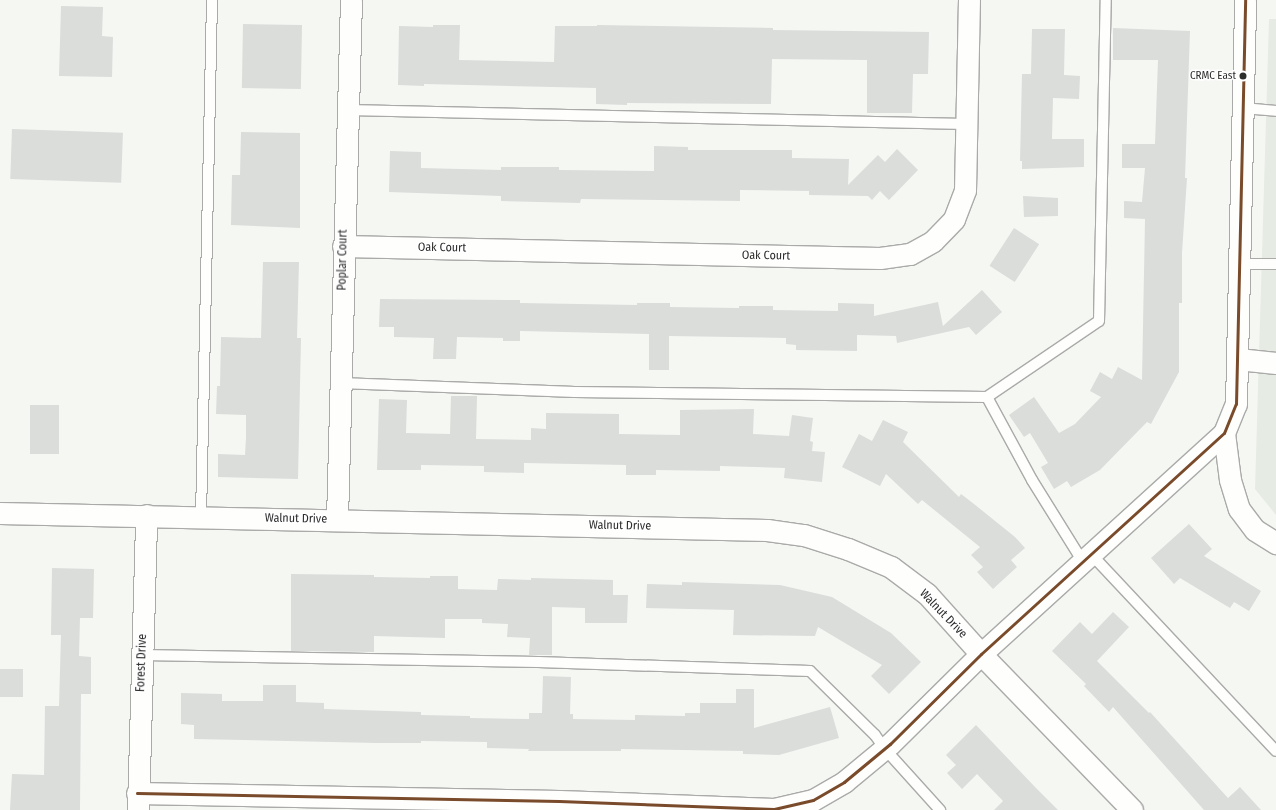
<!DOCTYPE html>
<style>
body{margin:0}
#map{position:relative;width:1276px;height:810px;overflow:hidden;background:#f5f7f3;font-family:"Fira Sans Condensed",sans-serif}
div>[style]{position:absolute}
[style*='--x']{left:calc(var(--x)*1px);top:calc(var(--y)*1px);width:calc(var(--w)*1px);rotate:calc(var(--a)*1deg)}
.built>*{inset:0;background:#e6ebe3}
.building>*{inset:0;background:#daddda;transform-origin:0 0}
.roads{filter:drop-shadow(1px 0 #aaaba9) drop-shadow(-1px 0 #aaaba9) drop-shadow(0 1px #aaaba9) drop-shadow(0 -1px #aaaba9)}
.service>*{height:10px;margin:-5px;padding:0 5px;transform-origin:5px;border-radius:5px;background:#fefefd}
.minor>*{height:21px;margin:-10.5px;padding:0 10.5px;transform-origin:10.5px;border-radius:10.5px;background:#fefefd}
.bus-1>*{height:3px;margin:-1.5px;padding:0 1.5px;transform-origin:1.5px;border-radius:1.5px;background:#7a4b2a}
.dots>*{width:11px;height:11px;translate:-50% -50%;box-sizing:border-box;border:2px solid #fff;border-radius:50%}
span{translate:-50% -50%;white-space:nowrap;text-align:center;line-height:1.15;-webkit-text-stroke:3px #fff;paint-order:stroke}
.bus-label{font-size:11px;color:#2c2e2c}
.right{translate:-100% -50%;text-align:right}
.street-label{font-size:12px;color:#2c2e2c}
</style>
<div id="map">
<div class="built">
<i style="clip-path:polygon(1269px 19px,1276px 19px,1276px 515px,1255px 489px)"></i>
</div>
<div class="building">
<i style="clip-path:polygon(61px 6px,103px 7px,102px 36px,113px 37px,112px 77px,59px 76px)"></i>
<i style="left:243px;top:24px;width:59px;height:64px;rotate:1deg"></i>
<i style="clip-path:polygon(433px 25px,460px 25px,459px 60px,554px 62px,555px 26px,597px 26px,597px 25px,773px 28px,773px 30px,929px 32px,928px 74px,913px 74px,912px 113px,867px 113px,867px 60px,772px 59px,771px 104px,627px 103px,627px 105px,596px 104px,596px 88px,424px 84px,424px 86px,398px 85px,399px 26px,433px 27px)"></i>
<i style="clip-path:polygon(1113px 28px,1190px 31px,1185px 178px,1187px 178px,1182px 253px,1182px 303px,1179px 303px,1179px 372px,1151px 424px,1147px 422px,1100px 470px,1071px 487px,1067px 481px,1054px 489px,1041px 467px,1048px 463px,1030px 433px,1024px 437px,1009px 415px,1034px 397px,1059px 433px,1075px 424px,1101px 397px,1090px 391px,1100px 372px,1112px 379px,1118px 367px,1142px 380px,1145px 219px,1124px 218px,1124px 201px,1142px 202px,1145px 168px,1122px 168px,1122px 144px,1155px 144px,1158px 60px,1113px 60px)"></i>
<i style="clip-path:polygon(1032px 29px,1065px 29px,1064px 75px,1080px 76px,1079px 99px,1053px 98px,1052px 139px,1084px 139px,1084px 167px,1022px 169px,1022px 161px,1020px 161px,1022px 74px,1031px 74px)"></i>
<i style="left:12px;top:129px;width:111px;height:50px;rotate:2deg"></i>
<i style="clip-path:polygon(241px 132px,300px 133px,300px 228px,231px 225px,232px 175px,240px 175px)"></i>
<i style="clip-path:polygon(654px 146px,688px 147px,688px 150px,792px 150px,792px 158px,849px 159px,848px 185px,878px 155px,885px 162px,897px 149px,918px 170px,889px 200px,880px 191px,872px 200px,868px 196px,809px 195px,809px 191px,740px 190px,740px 201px,581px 199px,580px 203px,501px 201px,501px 196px,389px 192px,390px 151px,421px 152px,421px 168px,501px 170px,501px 167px,559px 167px,559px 170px,654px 171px)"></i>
<i style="clip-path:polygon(1023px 196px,1058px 198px,1058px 216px,1024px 217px)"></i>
<i style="left:1014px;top:228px;width:30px;height:45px;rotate:33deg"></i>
<i style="clip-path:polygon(263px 262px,299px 262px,297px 338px,301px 338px,298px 479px,218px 477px,218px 454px,245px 455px,246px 438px,246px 415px,216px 414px,217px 386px,220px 386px,221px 337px,261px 338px)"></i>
<i style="clip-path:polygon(982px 290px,1002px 312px,976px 335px,969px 327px,897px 343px,896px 336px,857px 335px,857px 351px,796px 350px,796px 345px,786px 344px,786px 338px,669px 336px,669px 370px,649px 370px,649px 334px,520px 331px,520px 341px,503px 341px,503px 338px,457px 337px,456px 359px,433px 359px,434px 338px,394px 337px,394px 327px,379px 327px,380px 299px,520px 300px,520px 303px,637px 305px,637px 303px,670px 303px,670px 307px,739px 308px,739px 306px,773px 306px,773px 310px,838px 311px,838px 303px,874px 304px,874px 316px,938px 302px,943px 326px)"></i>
<i style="clip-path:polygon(451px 396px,477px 396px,476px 439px,531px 440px,531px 428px,546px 429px,546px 413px,619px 414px,619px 434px,680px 435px,680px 410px,754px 409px,753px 434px,789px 436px,792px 415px,813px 418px,810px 441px,813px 442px,812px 451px,825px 452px,822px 482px,784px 478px,785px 468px,720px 466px,720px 471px,656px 470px,656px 475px,626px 475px,626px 465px,524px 463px,524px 473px,484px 472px,484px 466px,421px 465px,421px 470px,377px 470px,379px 399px,407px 400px,406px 433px,450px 434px)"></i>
<i style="left:30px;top:405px;width:29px;height:49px"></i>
<i style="clip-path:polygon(883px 420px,908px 432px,903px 442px,959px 497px,961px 494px,974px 504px,1015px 537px,1025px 548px,1011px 560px,1017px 567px,993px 589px,977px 572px,983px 567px,971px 555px,980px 547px,922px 500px,918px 504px,886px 474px,880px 486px,842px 467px,859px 434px,872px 441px)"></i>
<i style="clip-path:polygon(1189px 524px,1212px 549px,1204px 556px,1261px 591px,1249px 611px,1234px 602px,1230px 608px,1180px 578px,1174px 584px,1151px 558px)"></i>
<i style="clip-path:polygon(52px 568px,94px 569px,93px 618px,80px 618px,79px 656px,91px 657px,91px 694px,81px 694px,80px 810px,10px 810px,12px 774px,44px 775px,45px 706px,59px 706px,61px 635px,51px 635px)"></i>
<i style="clip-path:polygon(291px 574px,374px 575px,374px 577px,430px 578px,430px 576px,458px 576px,458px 589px,497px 590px,498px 579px,531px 580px,531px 578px,613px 580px,613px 595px,628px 595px,627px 623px,585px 623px,585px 608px,552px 607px,552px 655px,529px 655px,530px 638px,507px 637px,508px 624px,482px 623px,482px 619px,445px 619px,445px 638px,374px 636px,374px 652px,291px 651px)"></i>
<i style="clip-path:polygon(682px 582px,780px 585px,832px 597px,891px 633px,921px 662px,889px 694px,871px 676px,882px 665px,818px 627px,815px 636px,733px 635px,734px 610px,646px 608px,647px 584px,682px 585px)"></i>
<i style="clip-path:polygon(1113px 612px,1129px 627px,1097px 661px,1149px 713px,1150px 712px,1228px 798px,1240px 787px,1261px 810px,1204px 810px,1113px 707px,1109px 712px,1084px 686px,1086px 684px,1052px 651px,1080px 622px,1092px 634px)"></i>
<i style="left:0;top:669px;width:23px;height:28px"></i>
<i style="clip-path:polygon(543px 676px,571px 677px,570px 714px,573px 714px,573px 719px,635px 720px,635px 715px,685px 716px,685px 713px,700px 713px,700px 703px,736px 703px,736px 689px,754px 689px,754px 728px,830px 707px,839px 738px,779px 755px,743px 754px,743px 751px,621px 749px,621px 751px,528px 751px,529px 749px,487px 748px,487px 742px,421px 741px,421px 743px,376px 743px,194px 739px,194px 725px,181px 724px,181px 693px,222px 694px,222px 701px,263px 701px,263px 685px,296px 685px,296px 702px,324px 703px,324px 709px,421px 712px,421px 715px,470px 716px,470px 718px,529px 719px,529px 713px,542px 713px)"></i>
<i style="clip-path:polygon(976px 725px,1035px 787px,1058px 810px,994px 810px,1003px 801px,977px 774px,962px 789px,947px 773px,956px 765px,946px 755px)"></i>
</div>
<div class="roads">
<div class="service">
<i style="--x:1243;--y:108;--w:33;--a:5"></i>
<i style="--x:348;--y:110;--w:618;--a:1.3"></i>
<i style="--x:1240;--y:264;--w:36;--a:0"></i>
<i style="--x:340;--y:383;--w:235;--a:2.2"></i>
<i style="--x:575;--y:392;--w:412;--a:0.7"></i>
<i style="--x:987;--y:397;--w:94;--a:61.5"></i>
<i style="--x:1032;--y:480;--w:97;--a:58.1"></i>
<i style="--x:987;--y:397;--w:135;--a:-34.2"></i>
<i style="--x:1099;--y:321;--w:321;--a:-88.8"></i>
<i style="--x:201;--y:517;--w:517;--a:-88.78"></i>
<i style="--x:1091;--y:554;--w:270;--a:46.8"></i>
<i style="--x:142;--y:655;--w:396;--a:1"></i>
<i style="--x:538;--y:662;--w:272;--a:1.9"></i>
<i style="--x:810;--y:671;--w:91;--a:44.6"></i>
<i style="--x:875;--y:735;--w:16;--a:55"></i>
<i style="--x:884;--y:748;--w:84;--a:47.9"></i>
</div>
<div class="minor">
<i style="--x:343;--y:246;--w:537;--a:1.28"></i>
<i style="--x:880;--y:258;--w:30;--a:-8"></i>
<i style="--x:910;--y:254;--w:26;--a:-29"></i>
<i style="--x:933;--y:241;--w:30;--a:-46"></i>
<i style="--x:954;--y:219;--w:31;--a:-69"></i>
<i style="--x:965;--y:190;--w:190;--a:-88.8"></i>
<i style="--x:1238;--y:359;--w:38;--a:6"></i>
<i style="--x:1224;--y:433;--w:47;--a:82.7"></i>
<i style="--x:1230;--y:480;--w:30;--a:73"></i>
<i style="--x:1239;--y:509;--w:26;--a:53"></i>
<i style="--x:1255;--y:530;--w:25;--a:32"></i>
<i style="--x:0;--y:513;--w:767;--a:1.27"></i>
<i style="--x:767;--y:530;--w:37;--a:8"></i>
<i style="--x:804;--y:535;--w:46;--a:17.7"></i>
<i style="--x:848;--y:549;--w:47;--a:22.7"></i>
<i style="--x:891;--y:567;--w:45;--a:36.9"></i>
<i style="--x:927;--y:594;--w:81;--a:48"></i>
<i style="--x:981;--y:654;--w:217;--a:45.9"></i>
<i style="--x:337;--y:520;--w:520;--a:-88.46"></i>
<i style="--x:137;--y:793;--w:422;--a:1.1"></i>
<i style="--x:559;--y:801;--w:215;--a:2.1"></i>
<i style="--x:774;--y:809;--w:40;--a:-13"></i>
<i style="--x:813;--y:800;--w:36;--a:-30"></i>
<i style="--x:844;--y:782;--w:60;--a:-39.6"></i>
<i style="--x:890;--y:744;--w:128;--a:-44.7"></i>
<i style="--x:981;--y:654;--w:328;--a:-42.3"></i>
<i style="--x:1224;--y:433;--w:31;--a:-68"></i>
<i style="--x:1236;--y:404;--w:404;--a:-88.7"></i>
<i style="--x:138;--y:810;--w:295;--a:-88.4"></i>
</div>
</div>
<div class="bus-1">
<i style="--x:137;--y:793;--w:422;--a:1.1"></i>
<i style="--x:559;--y:801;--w:215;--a:2.1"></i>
<i style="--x:774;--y:809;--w:40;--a:-13"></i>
<i style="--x:813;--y:800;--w:36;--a:-30"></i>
<i style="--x:844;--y:782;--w:60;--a:-39.6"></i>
<i style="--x:890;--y:744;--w:128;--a:-44.7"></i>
<i style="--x:981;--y:654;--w:328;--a:-42.3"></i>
<i style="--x:1224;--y:433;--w:31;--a:-68"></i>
<i style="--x:1236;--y:404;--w:404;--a:-88.7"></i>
</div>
<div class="dots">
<i style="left:1243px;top:76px;background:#2c2e2c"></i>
</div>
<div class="bus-label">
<span class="right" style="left:1236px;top:76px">CRMC East</span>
</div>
<div class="street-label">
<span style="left:442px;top:248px;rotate:1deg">Oak Court</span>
<span style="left:766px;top:256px;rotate:1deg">Oak Court</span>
<span style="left:343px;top:260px;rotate:-89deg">Poplar Court</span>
<span style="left:296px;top:519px;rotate:1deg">Walnut Drive</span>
<span style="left:620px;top:526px;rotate:1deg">Walnut Drive</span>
<span style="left:943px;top:614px;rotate:46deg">Walnut Drive</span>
<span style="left:142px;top:663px;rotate:-88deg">Forest Drive</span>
</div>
</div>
